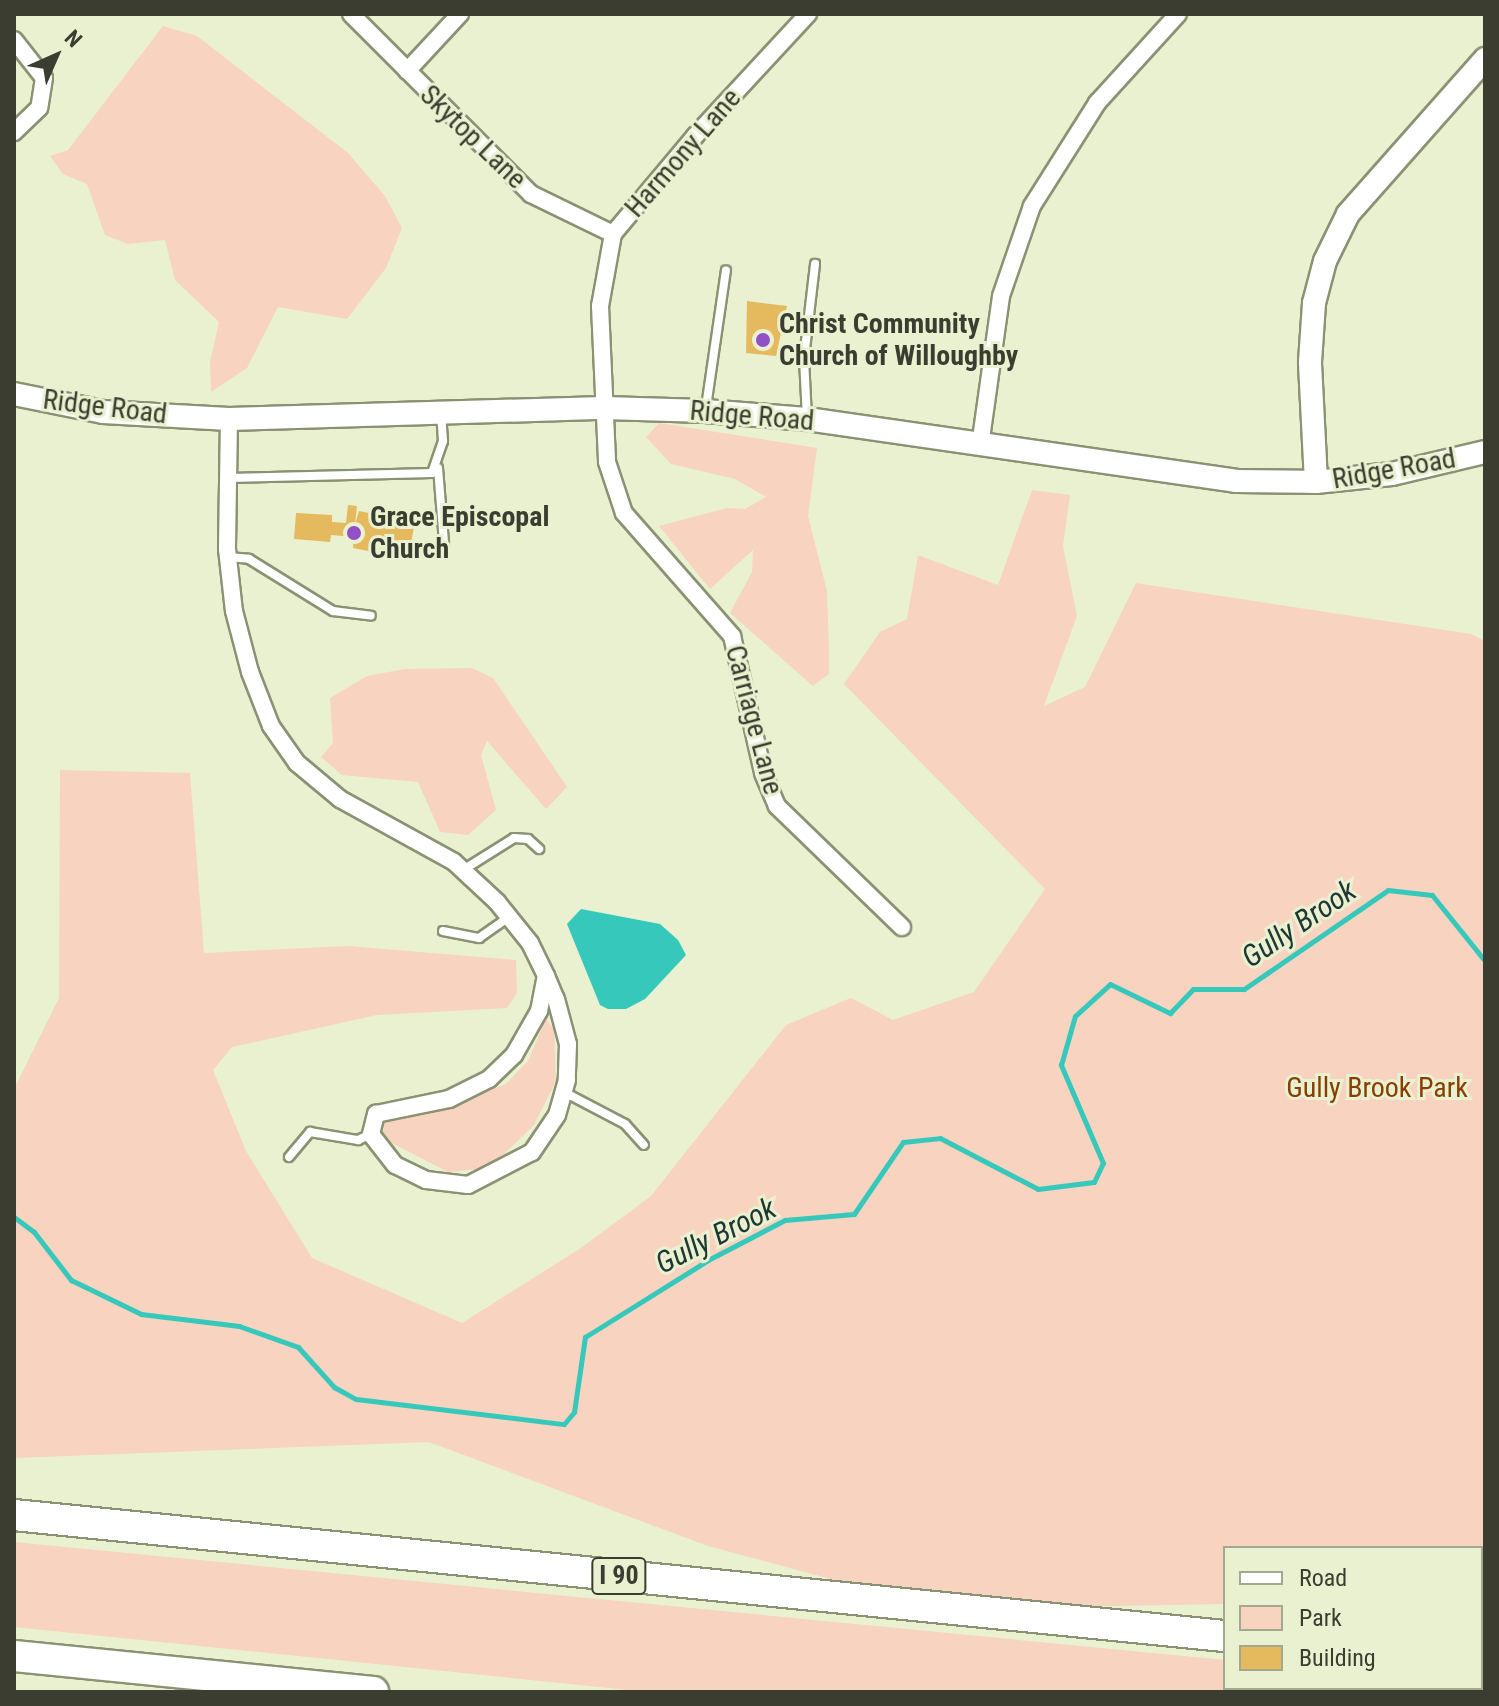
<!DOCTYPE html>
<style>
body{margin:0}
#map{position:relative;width:1499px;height:1706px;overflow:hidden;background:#e9f1d0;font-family:"Roboto Condensed",sans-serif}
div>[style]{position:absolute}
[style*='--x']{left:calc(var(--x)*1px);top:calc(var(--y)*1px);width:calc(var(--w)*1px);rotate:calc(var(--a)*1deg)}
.green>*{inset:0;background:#f7d3c0}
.water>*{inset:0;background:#35c8bb}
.stream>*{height:5px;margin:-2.5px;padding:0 2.5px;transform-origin:2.5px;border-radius:2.5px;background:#35c8bb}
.building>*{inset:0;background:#e5b95e}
.roads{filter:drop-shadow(2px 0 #8b9274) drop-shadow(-2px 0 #8b9274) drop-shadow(0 2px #8b9274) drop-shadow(0 -2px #8b9274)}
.lane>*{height:8px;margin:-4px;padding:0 4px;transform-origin:4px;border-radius:4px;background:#fff}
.street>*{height:16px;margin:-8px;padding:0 8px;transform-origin:8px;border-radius:8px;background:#fff}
.secondary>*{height:22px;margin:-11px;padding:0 11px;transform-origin:11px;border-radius:11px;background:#fff}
.highway>*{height:30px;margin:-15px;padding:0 15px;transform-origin:15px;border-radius:15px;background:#fff}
.dots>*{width:22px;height:22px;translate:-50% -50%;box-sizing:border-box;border:4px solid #e9f1d0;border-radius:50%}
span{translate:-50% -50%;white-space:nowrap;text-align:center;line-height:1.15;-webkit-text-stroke:6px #e9f1d0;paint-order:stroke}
.shield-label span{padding:2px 6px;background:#e9f1d0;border:2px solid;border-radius:6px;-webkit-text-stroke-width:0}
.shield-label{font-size:26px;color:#3a3d30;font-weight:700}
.street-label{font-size:28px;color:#3a3d30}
.poi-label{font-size:28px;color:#3a3d30;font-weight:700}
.left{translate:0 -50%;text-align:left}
.park-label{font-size:28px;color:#893d00}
.water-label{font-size:30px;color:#1f3734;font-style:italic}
.frame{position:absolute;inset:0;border:16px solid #3a3d30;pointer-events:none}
.legend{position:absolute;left:1223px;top:1546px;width:260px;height:144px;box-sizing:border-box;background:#e9f1d0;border:2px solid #a3a990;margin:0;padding:10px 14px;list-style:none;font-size:24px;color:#3a3d30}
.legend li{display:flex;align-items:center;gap:16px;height:40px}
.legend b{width:40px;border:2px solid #a3a990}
.north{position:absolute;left:16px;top:16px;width:80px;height:80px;-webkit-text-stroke:6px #e9f1d0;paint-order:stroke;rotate:45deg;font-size:22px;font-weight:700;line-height:32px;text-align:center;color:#3a3d30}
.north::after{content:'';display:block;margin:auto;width:28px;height:36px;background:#3a3d30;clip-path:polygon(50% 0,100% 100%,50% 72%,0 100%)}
</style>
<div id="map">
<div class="green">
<i style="clip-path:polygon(163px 26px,197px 36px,348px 153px,385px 196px,402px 228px,386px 268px,347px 319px,278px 307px,247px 368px,211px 392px,210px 362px,219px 322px,175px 280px,165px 240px,128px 244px,105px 235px,87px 184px,63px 174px,50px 156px,68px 150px)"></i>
<i style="clip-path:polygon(659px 423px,817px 448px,808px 516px,827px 591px,829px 650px,829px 674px,813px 686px,730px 613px,752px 572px,753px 550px,710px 589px,659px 526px,727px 508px,745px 509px,766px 497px,735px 479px,671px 464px,646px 437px)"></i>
<i style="clip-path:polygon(1032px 490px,1070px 495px,1063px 546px,1077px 616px,1044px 706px,1085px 687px,1136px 583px,1471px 634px,1485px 641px,1485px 1616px,1481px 1548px,1225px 1548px,1225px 1604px,942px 1609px,708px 1546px,429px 1442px,14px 1458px,14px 1089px,59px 998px,60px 770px,190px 773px,204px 953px,348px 946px,516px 960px,517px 993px,507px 1008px,377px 1015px,232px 1047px,213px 1070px,246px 1151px,312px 1258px,462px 1323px,581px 1248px,651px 1196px,786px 1025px,851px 998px,893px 1020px,974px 992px,1045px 889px,844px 684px,880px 632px,907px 619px,918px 555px,998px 585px)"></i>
<i style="clip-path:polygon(472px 668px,493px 678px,567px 787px,546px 809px,487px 741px,481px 755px,496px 810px,468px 835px,440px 832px,418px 782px,342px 775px,321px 757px,333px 743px,330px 698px,367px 676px,405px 669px)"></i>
<i style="clip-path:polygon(546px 1019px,554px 1029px,556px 1081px,534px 1125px,504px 1154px,479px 1169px,448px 1172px,382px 1138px,385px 1120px,421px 1116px,506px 1084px,528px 1061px)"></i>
<i style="clip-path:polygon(14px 1542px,1225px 1660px,1225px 1688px,1481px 1688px,1481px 1683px,1485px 1692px,648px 1692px,14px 1627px)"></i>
</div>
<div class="water">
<i style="clip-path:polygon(581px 909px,660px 924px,678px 940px,686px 955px,645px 999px,626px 1009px,608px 1009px,600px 1005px,567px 924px)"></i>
</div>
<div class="stream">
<i style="--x:14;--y:1217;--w:25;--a:37"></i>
<i style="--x:34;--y:1232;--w:61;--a:52.4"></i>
<i style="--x:71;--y:1280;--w:78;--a:25.9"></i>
<i style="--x:141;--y:1314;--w:99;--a:7"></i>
<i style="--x:239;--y:1326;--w:63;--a:19.6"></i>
<i style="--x:298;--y:1347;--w:54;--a:48"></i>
<i style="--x:334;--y:1387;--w:25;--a:29"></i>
<i style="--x:356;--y:1399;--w:209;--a:6.9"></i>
<i style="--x:564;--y:1424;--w:16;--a:-50"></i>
<i style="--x:574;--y:1412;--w:76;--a:-81.7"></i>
<i style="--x:585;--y:1337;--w:145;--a:-32"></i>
<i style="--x:708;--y:1260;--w:87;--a:-27.5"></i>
<i style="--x:785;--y:1220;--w:69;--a:-5"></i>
<i style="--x:854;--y:1214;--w:87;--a:-55.8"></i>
<i style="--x:903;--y:1142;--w:37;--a:-6"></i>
<i style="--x:940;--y:1138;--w:110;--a:27.5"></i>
<i style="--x:1038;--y:1189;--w:56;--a:-7.1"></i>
<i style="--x:1094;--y:1182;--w:21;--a:-65"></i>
<i style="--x:1103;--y:1163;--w:107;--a:-113.2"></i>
<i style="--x:1061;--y:1065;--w:51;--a:-74.1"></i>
<i style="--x:1075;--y:1016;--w:47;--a:-42.4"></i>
<i style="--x:1110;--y:984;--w:67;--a:25.8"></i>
<i style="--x:1170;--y:1013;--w:33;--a:-46"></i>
<i style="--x:1193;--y:989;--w:51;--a:0"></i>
<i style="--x:1244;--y:989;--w:175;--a:-34.5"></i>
<i style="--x:1388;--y:890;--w:44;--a:6.5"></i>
<i style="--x:1432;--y:895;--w:85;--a:51.2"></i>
</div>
<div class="building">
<i style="clip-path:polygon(747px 301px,787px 306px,776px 356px,746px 353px)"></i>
<i style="clip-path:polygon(348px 505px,357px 506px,355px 524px,359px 511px,415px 522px,408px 559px,353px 548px,354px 537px,331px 535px,330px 542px,294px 539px,296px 513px,332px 515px,332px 522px,346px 523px)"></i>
</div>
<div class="roads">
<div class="lane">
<i style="--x:706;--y:407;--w:138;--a:-81.7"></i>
<i style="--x:807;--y:418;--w:60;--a:-92.9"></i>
<i style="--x:804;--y:358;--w:95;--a:-83.3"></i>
<i style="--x:438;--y:468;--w:75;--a:85.4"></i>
<i style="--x:229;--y:478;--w:203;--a:-1.4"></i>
<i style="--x:432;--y:473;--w:34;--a:-71"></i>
<i style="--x:443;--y:441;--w:28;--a:-94"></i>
<i style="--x:228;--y:557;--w:21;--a:5"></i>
<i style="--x:249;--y:559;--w:99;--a:31.8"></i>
<i style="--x:333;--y:611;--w:38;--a:7"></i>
<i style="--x:463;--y:870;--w:60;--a:-32.1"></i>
<i style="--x:514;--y:838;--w:14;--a:4"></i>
<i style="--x:528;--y:839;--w:15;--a:42"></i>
<i style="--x:443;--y:931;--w:37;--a:11"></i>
<i style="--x:479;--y:938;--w:37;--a:-35"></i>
<i style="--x:564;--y:1092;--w:69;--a:27.7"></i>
<i style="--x:625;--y:1124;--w:28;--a:48"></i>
<i style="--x:289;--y:1157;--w:33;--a:-50"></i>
<i style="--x:310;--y:1132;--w:49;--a:9.5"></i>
<i style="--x:358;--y:1140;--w:14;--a:-25"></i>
</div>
<div class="street">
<i style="--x:351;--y:14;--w:255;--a:45"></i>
<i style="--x:531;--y:194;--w:91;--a:26"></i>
<i style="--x:808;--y:14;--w:165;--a:132.8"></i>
<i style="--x:696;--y:135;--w:129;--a:130"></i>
<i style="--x:613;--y:234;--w:73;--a:100.2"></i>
<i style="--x:600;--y:306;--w:156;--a:87.4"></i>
<i style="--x:607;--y:462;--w:54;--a:71.6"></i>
<i style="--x:624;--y:513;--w:164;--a:48.7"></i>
<i style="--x:732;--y:636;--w:140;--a:77.2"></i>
<i style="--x:763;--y:773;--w:36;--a:67"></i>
<i style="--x:777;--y:806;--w:174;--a:44.1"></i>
<i style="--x:14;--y:40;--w:48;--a:51.7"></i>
<i style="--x:44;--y:78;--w:30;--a:99"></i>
<i style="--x:39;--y:108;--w:35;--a:136"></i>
<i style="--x:407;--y:71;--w:78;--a:-47.1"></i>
<i style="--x:229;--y:419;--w:130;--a:90.9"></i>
<i style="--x:227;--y:549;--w:62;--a:83.6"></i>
<i style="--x:234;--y:611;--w:63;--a:75.3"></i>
<i style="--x:250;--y:672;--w:58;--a:68.7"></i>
<i style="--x:271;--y:726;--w:45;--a:54.9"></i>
<i style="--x:297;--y:763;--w:56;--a:39.9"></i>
<i style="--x:340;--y:799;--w:130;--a:28.9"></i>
<i style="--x:454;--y:862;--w:59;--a:42.9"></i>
<i style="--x:497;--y:902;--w:53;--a:51.2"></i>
<i style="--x:530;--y:943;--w:37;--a:64"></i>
<i style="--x:546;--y:976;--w:25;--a:67"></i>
<i style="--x:556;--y:999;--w:47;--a:75.1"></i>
<i style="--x:568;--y:1044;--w:36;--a:92"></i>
<i style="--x:567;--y:1080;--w:36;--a:106"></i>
<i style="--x:557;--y:1115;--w:45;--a:124"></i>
<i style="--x:532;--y:1152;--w:72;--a:152.7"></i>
<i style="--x:468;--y:1185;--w:42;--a:-173.2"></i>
<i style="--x:426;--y:1180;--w:34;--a:-154"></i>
<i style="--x:395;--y:1165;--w:39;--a:-128"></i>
<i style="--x:371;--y:1134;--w:21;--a:-76"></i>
<i style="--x:376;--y:1114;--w:75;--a:-11.6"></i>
<i style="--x:449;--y:1099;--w:45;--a:-26.6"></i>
<i style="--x:489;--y:1079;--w:35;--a:-44"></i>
<i style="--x:514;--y:1055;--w:51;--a:-60.4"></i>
<i style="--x:539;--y:1011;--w:36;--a:-79"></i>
<i style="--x:980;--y:446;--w:151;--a:-82"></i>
<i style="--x:1001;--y:296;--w:95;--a:-71"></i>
<i style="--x:1032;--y:206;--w:122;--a:-57.7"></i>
<i style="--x:1097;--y:103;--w:120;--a:-47.7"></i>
</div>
<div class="secondary">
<i style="--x:14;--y:394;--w:91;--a:11.4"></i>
<i style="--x:103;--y:412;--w:126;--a:3.2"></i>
<i style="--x:229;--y:419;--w:375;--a:-1.7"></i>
<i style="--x:604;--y:408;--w:101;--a:1.7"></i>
<i style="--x:705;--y:411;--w:102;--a:4.5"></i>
<i style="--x:807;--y:419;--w:433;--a:8.2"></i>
<i style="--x:1236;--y:481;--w:80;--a:0.7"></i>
<i style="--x:1316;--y:482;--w:76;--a:-6"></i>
<i style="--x:1392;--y:474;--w:96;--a:-13.3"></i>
<i style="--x:1316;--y:482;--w:120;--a:-92.9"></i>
<i style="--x:1310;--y:362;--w:59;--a:-86.1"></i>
<i style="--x:1314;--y:303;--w:43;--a:-75.3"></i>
<i style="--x:1325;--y:261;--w:52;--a:-63.9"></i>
<i style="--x:1348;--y:214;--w:207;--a:-48.5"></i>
</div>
<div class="highway">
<i style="--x:14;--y:1515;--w:1217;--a:5.71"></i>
<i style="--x:14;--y:1656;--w:361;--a:5.7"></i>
<i style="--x:1481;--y:1659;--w:4;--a:0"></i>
</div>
</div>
<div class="dots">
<i style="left:763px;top:340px;background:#9150c5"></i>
<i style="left:354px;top:533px;background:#9150c5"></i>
</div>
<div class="shield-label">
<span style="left:619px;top:1576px">I 90</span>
</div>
<div class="street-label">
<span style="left:473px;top:137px;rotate:44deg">Skytop Lane</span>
<span style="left:683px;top:153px;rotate:-49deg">Harmony Lane</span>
<span style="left:105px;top:407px;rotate:7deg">Ridge Road</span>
<span style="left:752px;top:416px;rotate:5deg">Ridge Road</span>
<span style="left:1394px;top:469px;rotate:-10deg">Ridge Road</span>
<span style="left:754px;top:720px;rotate:75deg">Carriage Lane</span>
</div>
<div class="poi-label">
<span class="left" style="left:779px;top:340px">Christ Community<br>Church of Willoughby</span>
<span class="left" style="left:370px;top:533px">Grace Episcopal<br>Church</span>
</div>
<div class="park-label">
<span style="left:1377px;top:1088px">Gully Brook Park</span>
</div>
<div class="water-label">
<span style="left:1299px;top:924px;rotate:-34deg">Gully Brook</span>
<span style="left:716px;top:1236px;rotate:-27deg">Gully Brook</span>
</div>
<div class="frame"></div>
<ul class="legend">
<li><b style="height:10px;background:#fff"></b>Road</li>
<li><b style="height:22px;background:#f7d3c0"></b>Park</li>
<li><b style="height:22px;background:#e5b95e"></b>Building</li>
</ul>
<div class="north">N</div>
</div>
